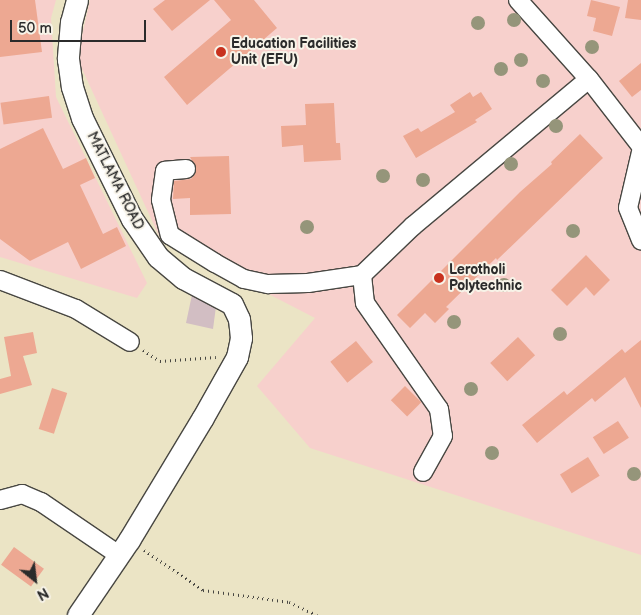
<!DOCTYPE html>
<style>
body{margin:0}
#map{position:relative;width:641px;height:615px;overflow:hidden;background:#ebe4c5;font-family:"Balsamiq Sans",sans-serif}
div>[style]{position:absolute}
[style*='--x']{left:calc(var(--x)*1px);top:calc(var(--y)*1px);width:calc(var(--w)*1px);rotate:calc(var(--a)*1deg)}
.built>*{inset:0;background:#f7d0cc}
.industrial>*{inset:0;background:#d2bec3}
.building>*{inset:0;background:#eda892;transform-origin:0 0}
.path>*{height:3px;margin-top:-1.5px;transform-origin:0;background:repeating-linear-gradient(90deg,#484742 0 1px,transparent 0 5px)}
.roads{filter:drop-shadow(1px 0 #484742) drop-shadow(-1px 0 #484742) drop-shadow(0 1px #484742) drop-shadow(0 -1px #484742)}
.minor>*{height:18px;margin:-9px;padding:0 9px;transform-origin:9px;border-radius:9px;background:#fff}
.tertiary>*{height:21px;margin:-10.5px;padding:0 10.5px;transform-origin:10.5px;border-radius:10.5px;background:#fff}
.trees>*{width:14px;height:14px;margin:-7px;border-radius:50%;background:#95957a}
.dots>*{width:14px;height:14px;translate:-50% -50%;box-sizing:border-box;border:2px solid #f7f3e8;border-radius:50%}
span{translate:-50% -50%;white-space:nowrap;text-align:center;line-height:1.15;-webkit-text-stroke:4px #f7f3e8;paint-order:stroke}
.poi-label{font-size:14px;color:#2b2b2b;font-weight:700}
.left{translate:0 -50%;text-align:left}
.street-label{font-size:14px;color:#2b2b2b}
.north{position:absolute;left:10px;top:555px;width:50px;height:50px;-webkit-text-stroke:4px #f7f3e8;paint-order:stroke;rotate:151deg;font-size:14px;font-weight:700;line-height:20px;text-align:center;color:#2b2b2b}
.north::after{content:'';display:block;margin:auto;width:18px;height:22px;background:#2b2b2b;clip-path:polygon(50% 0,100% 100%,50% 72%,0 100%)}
.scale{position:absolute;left:10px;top:20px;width:136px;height:22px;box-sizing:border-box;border:2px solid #2b2b2b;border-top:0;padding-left:6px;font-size:15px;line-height:18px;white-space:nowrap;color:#2b2b2b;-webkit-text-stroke:4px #f7f3e8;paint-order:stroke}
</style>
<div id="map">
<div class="built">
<i style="clip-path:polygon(0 0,56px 0,51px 18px,56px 97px,147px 283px,137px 298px,0 257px)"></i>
<i style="clip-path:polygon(90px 0,641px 0,641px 555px,310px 448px,257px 386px,315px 318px,160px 238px,77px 58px)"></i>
</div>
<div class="industrial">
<i style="clip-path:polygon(193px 290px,217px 299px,213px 329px,186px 323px)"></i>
</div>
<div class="building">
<i style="clip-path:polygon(0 0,35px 0,42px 52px,0 57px)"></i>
<i style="clip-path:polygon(165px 0,210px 0,172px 31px,153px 9px)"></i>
<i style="clip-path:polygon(214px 0,254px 0,277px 28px,187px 105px,164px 77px,231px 20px)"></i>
<i style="clip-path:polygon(591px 0,620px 7px,612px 36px,593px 31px,596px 18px,587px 16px)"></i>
<i style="clip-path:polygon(628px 0,641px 0,641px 20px,625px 18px)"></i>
<i style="clip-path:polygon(641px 63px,641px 90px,632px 97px,619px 81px)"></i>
<i style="clip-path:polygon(470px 92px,473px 97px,481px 92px,492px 109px,475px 120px,477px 122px,416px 158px,403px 136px,418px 128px,421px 132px,455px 112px,450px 105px)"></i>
<i style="left:49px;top:96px;width:22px;height:49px;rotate:82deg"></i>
<i style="clip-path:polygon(334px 103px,336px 143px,340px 143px,341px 160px,304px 162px,303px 145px,282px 147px,281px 126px,306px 125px,305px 104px)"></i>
<i style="clip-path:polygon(43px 128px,63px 169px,86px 158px,95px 178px,80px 185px,103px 234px,117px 227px,126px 246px,81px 269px,68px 242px,30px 261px,0 239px,0 149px)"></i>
<i style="clip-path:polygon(580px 134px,603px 158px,497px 260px,496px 258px,446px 307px,449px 309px,435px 323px,425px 313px,410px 328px,397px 315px,520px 192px,552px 164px,551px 162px)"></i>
<i style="clip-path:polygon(229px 156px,231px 214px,190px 215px,190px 198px,173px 199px,174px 181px,191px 179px,195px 174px,196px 168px,190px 157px)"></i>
<i style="clip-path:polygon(586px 255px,610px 280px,594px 296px,586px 287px,567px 306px,551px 290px)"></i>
<i style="clip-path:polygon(33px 332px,37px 353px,23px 356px,32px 385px,0 394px,0 379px,11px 376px,4px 337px)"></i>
<i style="left:518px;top:337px;width:25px;height:38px;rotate:47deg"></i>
<i style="clip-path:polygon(641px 340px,641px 408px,625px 377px,595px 402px,592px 398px,537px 443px,522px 425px,564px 391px,567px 395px,622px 349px,625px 353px)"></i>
<i style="left:356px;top:341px;width:27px;height:33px;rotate:51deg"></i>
<i style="left:405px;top:386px;width:23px;height:20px;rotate:45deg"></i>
<i style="left:52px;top:388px;width:16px;height:43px;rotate:18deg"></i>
<i style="left:618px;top:421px;width:20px;height:30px;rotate:57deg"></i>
<i style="left:588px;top:457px;width:22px;height:33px;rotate:58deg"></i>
<i style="left:14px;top:547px;width:37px;height:22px;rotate:36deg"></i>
</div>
<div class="path">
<i style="--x:143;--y:350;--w:20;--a:33"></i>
<i style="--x:160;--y:361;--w:56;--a:-4.1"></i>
<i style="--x:144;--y:550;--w:71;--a:34.1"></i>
<i style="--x:203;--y:590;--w:87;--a:7.9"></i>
<i style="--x:289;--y:602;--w:31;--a:25"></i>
</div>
<div class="roads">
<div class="minor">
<i style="--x:518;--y:0;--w:106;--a:48.1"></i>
<i style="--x:589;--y:79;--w:85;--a:52.2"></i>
<i style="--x:641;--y:152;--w:57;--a:103.1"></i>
<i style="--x:628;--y:208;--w:35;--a:68"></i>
<i style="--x:186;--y:169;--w:21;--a:175"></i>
<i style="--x:165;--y:171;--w:29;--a:98"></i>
<i style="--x:161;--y:200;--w:36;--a:76"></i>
<i style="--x:170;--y:235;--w:53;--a:31.9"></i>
<i style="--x:215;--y:263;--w:33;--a:29"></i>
<i style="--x:244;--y:279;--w:25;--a:12"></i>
<i style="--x:268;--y:284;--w:40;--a:-1.4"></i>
<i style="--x:308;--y:283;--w:55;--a:-8.4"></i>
<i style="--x:362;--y:275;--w:71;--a:-43.9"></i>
<i style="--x:413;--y:226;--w:229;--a:-39.9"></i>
<i style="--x:362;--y:275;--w:28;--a:84"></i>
<i style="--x:365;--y:303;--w:129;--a:55.1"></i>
<i style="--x:439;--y:409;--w:27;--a:82"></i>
<i style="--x:443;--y:436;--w:41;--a:119.1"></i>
<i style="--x:0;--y:280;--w:81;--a:20.9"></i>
<i style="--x:76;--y:309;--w:63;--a:31.4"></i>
<i style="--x:0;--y:500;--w:23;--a:-15"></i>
<i style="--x:22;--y:494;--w:21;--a:23"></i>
<i style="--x:41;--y:502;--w:94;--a:34.2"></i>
</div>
<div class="tertiary">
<i style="--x:77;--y:0;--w:23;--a:105"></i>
<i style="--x:71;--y:22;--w:37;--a:95"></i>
<i style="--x:68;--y:59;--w:28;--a:82"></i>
<i style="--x:72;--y:87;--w:33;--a:72"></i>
<i style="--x:82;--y:118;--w:113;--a:63.7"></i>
<i style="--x:132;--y:219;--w:46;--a:55.6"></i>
<i style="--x:158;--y:257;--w:33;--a:40"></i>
<i style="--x:183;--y:278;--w:55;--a:28"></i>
<i style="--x:232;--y:304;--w:17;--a:65"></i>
<i style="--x:239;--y:319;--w:19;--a:84"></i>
<i style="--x:241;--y:338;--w:19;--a:102"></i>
<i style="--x:237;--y:357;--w:71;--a:119.4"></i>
<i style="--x:202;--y:419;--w:141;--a:121.1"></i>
<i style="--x:129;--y:540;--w:91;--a:124.2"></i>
</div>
</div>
<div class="trees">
<i style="left:514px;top:20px"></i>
<i style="left:478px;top:23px"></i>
<i style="left:592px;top:47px"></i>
<i style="left:521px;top:60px"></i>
<i style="left:501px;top:69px"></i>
<i style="left:543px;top:81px"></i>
<i style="left:556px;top:126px"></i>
<i style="left:511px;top:164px"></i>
<i style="left:383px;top:176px"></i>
<i style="left:423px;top:180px"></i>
<i style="left:307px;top:227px"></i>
<i style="left:573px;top:231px"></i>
<i style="left:504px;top:285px"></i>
<i style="left:454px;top:322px"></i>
<i style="left:560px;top:334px"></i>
<i style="left:471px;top:389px"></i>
<i style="left:492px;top:453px"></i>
<i style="left:634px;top:474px"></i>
</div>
<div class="dots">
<i style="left:221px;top:52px;background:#c8321e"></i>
<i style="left:439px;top:278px;background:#c8321e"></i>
</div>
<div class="poi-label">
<span class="left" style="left:231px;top:52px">Education Facilities<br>Unit (EFU)</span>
<span class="left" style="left:449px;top:278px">Lerotholi<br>Polytechnic</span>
</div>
<div class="street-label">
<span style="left:115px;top:181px;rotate:63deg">MATLAMA ROAD</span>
</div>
<div class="north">N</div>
<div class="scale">50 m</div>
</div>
